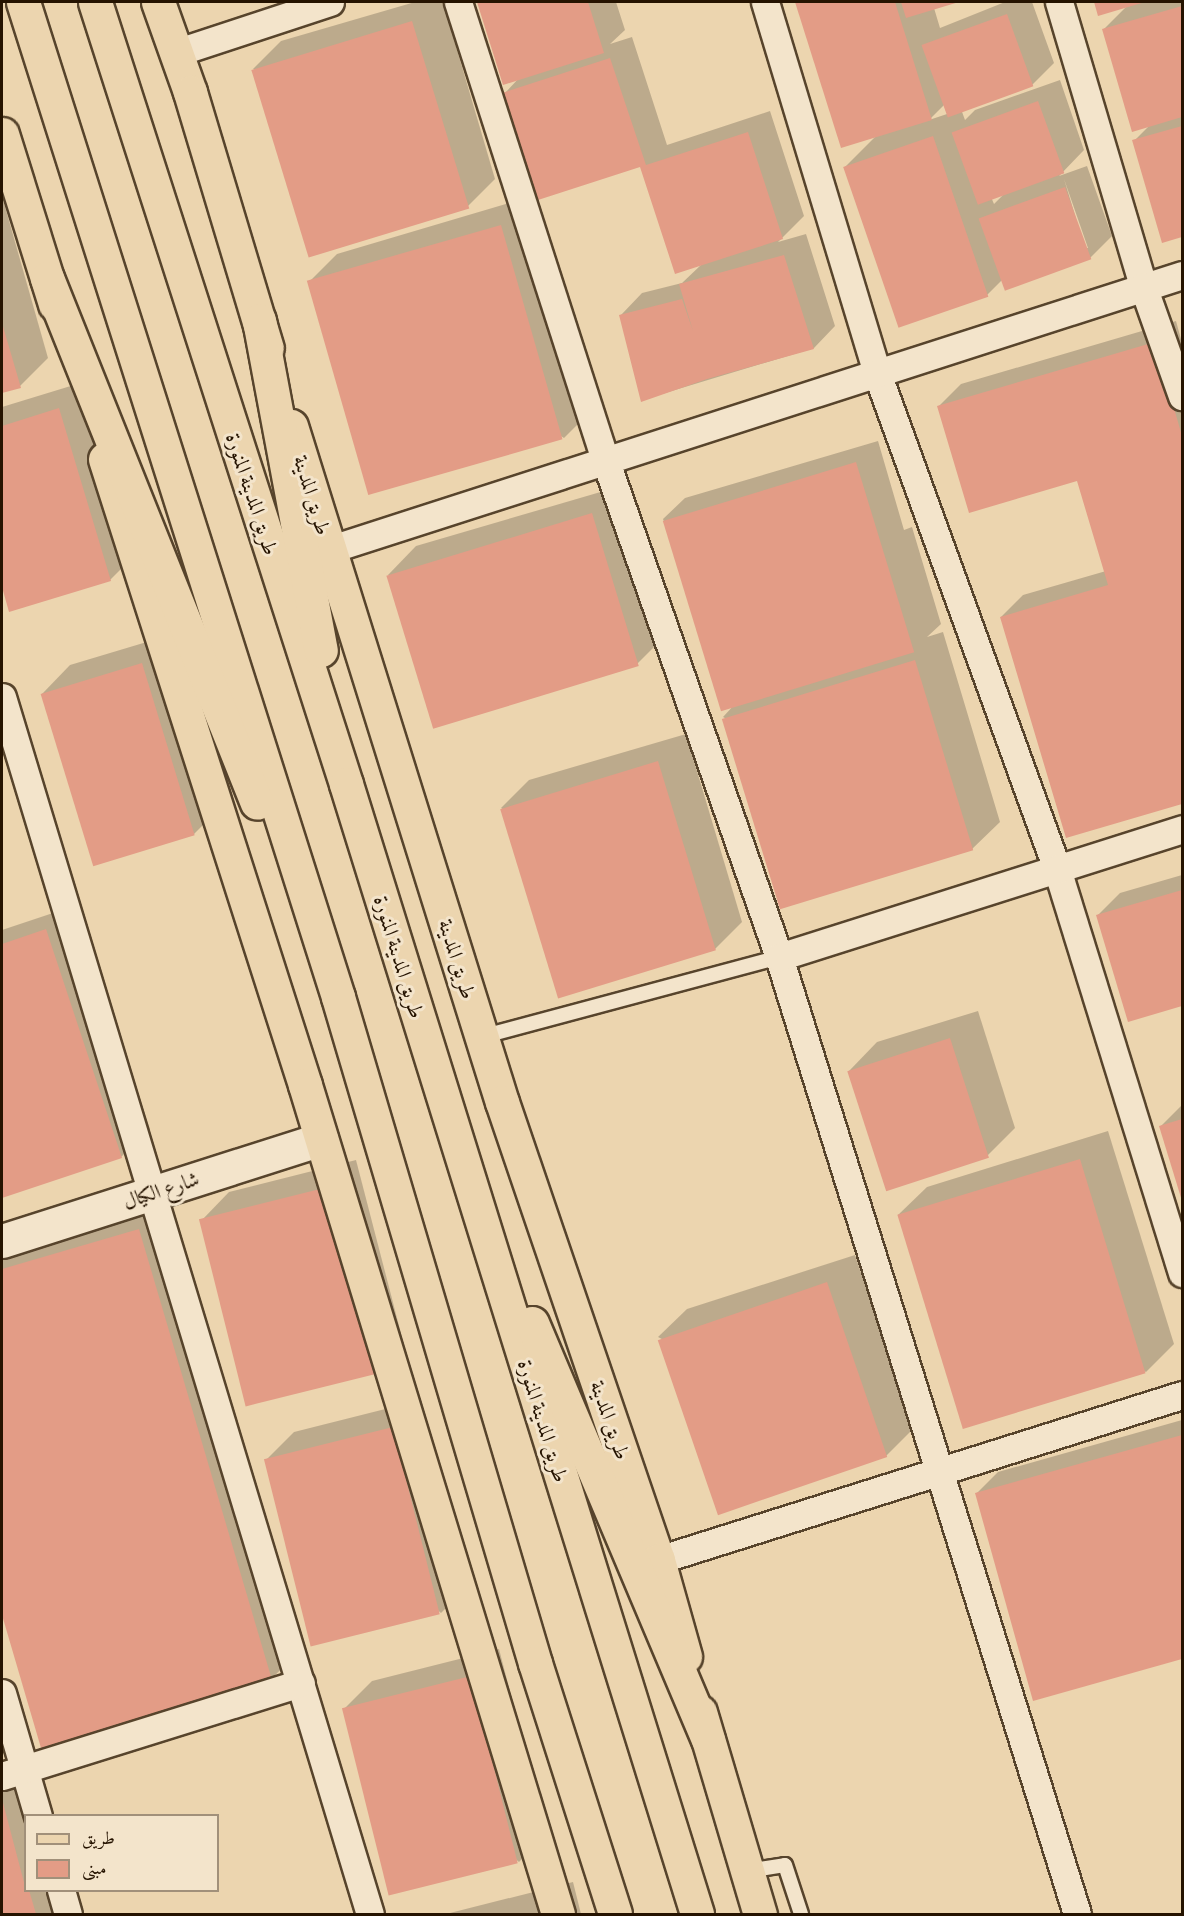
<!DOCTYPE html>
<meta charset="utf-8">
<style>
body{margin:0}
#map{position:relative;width:1184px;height:1916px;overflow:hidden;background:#ecd5af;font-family:"EB Garamond",Amiri,serif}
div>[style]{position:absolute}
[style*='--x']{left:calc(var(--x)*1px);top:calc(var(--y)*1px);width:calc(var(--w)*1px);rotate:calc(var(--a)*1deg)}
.shadow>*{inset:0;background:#0003}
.building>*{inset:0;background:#e39c86;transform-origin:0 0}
.roads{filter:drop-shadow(2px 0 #57442c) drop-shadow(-2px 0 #57442c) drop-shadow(0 2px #57442c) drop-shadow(0 -2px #57442c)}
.lane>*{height:14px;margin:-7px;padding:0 7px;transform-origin:7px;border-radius:7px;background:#f3e4cb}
.street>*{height:27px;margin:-13.5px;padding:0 13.5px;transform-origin:13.5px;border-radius:13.5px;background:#f3e4cb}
.secondary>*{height:33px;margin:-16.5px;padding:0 16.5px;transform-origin:16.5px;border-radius:16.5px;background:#f3e4cb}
.primary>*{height:33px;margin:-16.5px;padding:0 16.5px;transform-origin:16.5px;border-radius:16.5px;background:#ecd5af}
.highway>*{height:33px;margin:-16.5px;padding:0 16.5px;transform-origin:16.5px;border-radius:16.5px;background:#ecd5af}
span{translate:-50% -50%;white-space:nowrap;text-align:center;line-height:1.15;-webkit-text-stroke:6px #f3e4cb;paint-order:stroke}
.street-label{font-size:21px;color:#251300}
.frame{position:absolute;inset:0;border:3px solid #251300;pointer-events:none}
.legend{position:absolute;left:24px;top:1814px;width:195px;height:78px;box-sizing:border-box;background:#f3e4cb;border:2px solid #a1907a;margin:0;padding:8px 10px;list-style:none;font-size:18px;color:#251300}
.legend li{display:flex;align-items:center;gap:12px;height:30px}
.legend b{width:30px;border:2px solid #a1907a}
</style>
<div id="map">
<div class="shadow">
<i style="clip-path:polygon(415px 2px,443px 2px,495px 179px,467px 207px,253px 69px,281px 41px)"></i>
<i style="clip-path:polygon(479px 2px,616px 2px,625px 30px,610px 44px,632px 37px,667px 145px,770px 111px,804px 216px,778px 242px,806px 234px,835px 326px,814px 348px,642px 400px,621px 315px,642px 293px,682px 283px,702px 264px,641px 165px,504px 94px,520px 77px,504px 83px)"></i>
<i style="clip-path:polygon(evenodd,797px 2px,956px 2px,934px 8px,940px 28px,1005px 2px,1032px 2px,1054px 63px,1032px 85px,961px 109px,965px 120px,975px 110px,1060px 80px,1084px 150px,1059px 176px,1087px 166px,1112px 236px,1090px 258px,1002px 280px,987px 295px,845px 167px,877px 135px,842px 146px,797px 2px,944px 105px,947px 114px,929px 120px,944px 105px,797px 2px,1064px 179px,1088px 248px,1085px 248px,1064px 179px,797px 2px,1006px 192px,994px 204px,991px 197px,1006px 192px)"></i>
<i style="clip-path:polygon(1096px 2px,1182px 2px,1182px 235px,1163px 241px,1134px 141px,1150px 125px,1104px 29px,1127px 6px,1099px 14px)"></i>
<i style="clip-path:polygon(2px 196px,48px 358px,20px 386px,2px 391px)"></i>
<i style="clip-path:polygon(529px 197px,592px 410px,564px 438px,309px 282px,337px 254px)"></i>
<i style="clip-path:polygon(1176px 321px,1182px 343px,1182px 802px,1067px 836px,1001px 617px,1023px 595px,1106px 571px,1078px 479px,939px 406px,961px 384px)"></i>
<i style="clip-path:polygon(87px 381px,138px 552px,110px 580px,10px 610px,2px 582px,2px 407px)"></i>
<i style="clip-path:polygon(878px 441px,904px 530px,912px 527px,941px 624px,927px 637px,943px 632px,1000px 822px,971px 850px,723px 717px,735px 704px,663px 519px,685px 498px)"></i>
<i style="clip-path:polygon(621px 486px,665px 636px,637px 664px,388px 575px,416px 546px)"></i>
<i style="clip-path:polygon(170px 635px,222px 806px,194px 834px,42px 694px,70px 665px)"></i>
<i style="clip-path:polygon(686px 734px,742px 922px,714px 950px,501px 808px,529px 780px)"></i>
<i style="clip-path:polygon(1182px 875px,1182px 1004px,1129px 1020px,1098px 915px,1120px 893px)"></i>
<i style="clip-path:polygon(68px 908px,108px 1003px,150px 1129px,121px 1157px,2px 1196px,2px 930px)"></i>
<i style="clip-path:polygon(978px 1011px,1015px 1128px,987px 1156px,849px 1071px,877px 1042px)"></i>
<i style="clip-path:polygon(1182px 1105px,1182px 1198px,1161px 1126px)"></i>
<i style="clip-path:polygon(1108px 1131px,1174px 1344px,1146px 1372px,898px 1215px,927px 1187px)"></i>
<i style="clip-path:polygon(356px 1160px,404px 1345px,375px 1373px,201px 1221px,229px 1192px)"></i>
<i style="clip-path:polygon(167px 1202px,300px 1651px,271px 1679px,42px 1746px,2px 1609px,2px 1250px)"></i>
<i style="clip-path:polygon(855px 1255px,914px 1428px,886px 1456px,658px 1337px,687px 1309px)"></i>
<i style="clip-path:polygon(421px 1400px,469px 1585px,441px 1613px,266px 1460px,294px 1432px)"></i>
<i style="clip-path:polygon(1182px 1420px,1182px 1658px,1034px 1699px,977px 1493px,998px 1472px)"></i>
<i style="clip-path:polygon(499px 1649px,547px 1833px,519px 1862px,344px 1709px,372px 1681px)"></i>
<i style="clip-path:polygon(2px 1676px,19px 1737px,2px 1755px)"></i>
<i style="clip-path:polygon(31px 1774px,26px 1816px,26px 1890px,65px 1890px,72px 1914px,2px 1914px,2px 1783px)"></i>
<i style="clip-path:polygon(573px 1882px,581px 1914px,446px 1914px)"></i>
</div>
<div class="building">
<i style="clip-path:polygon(477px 2px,588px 2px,604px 53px,503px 85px)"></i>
<i style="clip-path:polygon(795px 2px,895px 2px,932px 120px,841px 148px)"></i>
<i style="clip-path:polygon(901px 2px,959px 2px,906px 18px)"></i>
<i style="clip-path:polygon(1094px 2px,1145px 2px,1098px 16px)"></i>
<i style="clip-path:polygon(1182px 6px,1182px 117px,1132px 132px,1102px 29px)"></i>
<i style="left:1007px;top:14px;width:77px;height:91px;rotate:70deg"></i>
<i style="left:412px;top:21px;width:196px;height:168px;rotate:73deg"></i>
<i style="clip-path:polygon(610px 58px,646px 165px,748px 132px,783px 239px,675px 274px,640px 167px,538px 200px,502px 93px)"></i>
<i style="left:1038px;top:101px;width:77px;height:92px;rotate:70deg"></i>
<i style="clip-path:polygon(1182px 126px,1182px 237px,1162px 243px,1132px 140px)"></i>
<i style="left:933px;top:136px;width:170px;height:95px;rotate:71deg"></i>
<i style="left:1065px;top:187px;width:77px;height:92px;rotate:70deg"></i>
<i style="left:501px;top:225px;width:223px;height:202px;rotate:74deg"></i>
<i style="clip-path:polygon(784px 255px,814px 349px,707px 379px,641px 402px,619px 315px,682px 299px,693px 331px,679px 284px)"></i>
<i style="clip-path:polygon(2px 323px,21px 388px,2px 393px)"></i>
<i style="clip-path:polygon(1155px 342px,1182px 436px,1182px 804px,1066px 838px,1000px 617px,1108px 585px,1077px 481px,969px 513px,937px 406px)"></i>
<i style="clip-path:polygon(59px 408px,111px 581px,9px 612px,2px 587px,2px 426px)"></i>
<i style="left:856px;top:462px;width:199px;height:202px;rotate:73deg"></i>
<i style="left:592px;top:513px;width:160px;height:215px;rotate:73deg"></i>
<i style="left:915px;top:660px;width:199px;height:202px;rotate:73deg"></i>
<i style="left:142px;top:663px;width:180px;height:106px;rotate:73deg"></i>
<i style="left:658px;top:761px;width:198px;height:165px;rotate:73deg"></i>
<i style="clip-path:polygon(1182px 890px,1182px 1006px,1128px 1022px,1096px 915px)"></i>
<i style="clip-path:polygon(46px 929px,122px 1158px,2px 1198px,2px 944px)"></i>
<i style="left:950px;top:1038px;width:126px;height:108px;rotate:72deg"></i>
<i style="clip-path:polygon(1182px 1119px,1182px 1201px,1159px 1126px)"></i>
<i style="left:1080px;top:1159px;width:224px;height:191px;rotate:73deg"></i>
<i style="left:328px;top:1187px;width:193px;height:133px;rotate:76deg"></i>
<i style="clip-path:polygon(139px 1229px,272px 1680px,41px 1748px,2px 1615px,2px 1269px)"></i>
<i style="left:827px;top:1282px;width:185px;height:179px;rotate:71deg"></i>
<i style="left:393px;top:1427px;width:193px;height:133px;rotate:76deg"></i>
<i style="clip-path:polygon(1182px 1435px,1182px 1659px,1033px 1701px,975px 1493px)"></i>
<i style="left:471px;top:1676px;width:193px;height:133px;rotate:76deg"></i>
<i style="clip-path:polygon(2px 1799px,26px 1890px,29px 1890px,36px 1914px,2px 1914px)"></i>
</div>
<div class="roads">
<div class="lane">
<i style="--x:481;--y:1037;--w:309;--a:-15"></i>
<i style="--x:747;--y:1871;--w:38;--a:-9"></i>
<i style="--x:785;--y:1865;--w:52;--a:71.9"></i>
</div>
<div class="street">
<i style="--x:458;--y:2;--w:483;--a:72.2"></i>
<i style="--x:606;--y:462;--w:524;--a:70.74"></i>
<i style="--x:779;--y:957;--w:1002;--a:72.7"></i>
<i style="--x:765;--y:2;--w:388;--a:73.2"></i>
<i style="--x:877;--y:373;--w:528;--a:70.05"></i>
<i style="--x:1057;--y:869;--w:423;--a:72.8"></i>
<i style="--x:1059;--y:2;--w:296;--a:73.5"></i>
<i style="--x:1143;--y:286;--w:117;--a:70.5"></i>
<i style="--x:178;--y:52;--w:160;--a:-18.2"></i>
<i style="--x:328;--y:550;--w:897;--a:-17.85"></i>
<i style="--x:2;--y:697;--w:1271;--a:73.18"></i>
<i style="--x:779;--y:957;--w:423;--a:-17.6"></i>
<i style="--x:658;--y:1560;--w:549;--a:-17.48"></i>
<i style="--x:2;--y:1693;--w:128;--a:73.7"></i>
<i style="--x:2;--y:1776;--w:313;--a:-17.3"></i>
<i style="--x:61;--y:1890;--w:25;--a:74"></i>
</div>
<div class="secondary">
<i style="--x:2;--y:1241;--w:335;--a:-17.7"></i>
</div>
<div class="primary">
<i style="--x:158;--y:2;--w:96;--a:70.4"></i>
<i style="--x:190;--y:92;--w:267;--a:73.3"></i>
<i style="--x:2;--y:134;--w:178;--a:72.7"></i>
<i style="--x:291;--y:426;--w:708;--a:72.67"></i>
<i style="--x:502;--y:1102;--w:484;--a:71.2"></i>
<i style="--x:658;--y:1560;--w:100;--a:74.3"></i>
<i style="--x:105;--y:459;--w:657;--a:72.28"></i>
<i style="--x:305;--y:1085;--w:867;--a:73.03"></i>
<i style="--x:700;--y:1712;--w:211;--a:73.5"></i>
</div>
<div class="highway">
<i style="--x:23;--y:2;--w:1044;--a:72.43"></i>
<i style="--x:338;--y:997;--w:695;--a:73.52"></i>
<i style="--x:535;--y:1663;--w:263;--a:72.3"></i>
<i style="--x:95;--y:2;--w:821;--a:72.2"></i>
<i style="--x:346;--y:784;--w:1183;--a:72.74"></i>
<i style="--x:47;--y:278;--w:565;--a:68.2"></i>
<i style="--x:259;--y:320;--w:336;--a:79.4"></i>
<i style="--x:532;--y:1323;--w:452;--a:67.1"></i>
</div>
</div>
<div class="street-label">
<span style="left:252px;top:494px;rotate:72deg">طريق المدينة المنورة</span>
<span style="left:312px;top:495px;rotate:73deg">طريق المدينة</span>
<span style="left:399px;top:957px;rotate:73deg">طريق المدينة المنورة</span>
<span style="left:457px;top:959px;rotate:73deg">طريق المدينة</span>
<span style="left:161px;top:1190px;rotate:-18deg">شارع الكيال</span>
<span style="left:610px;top:1420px;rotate:71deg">طريق المدينة</span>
<span style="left:543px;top:1421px;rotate:73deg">طريق المدينة المنورة</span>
</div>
<div class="frame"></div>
<ul class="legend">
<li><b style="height:8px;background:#ecd5af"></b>طريق</li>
<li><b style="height:16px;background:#e39c86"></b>مبنى</li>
</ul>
</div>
